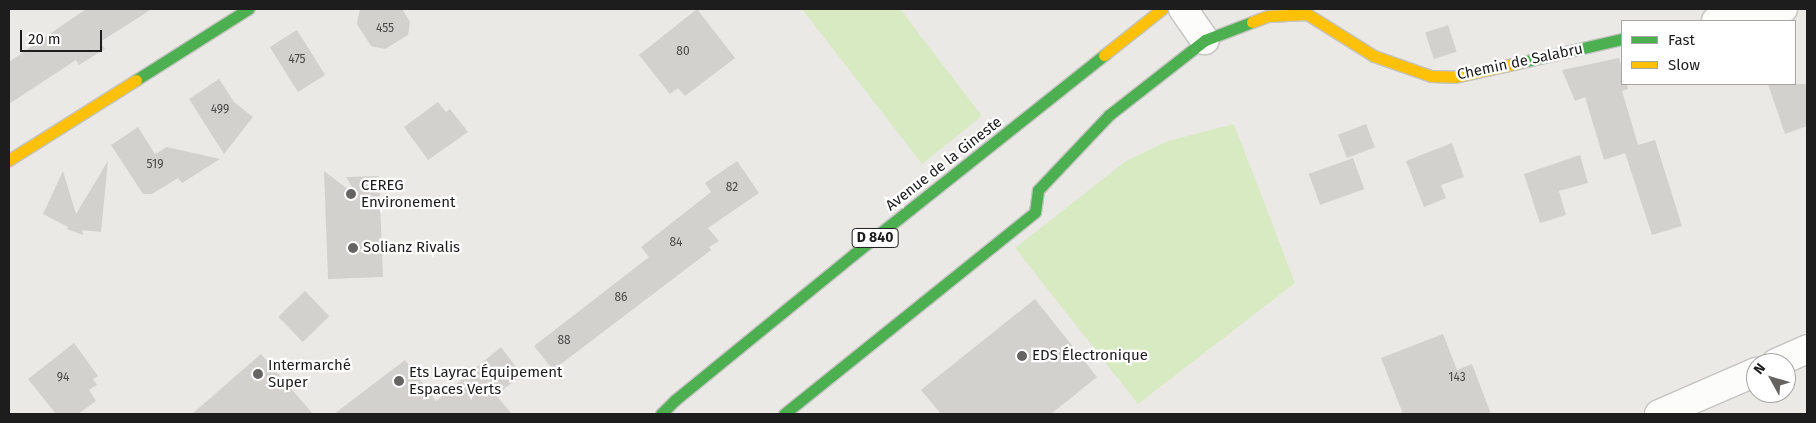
<!DOCTYPE html>
<meta charset="utf-8">
<style>
body{margin:0}
#map{position:relative;width:1816px;height:423px;overflow:hidden;background:#ebe9e5;font-family:"Fira Sans",sans-serif}
div>[style]{position:absolute}
[style*='--x']{left:calc(var(--x)*1px);top:calc(var(--y)*1px);width:calc(var(--w)*1px);rotate:calc(var(--a)*1deg)}
.grass>*{inset:0;background:#d8eac2}
.building>*{inset:0;background:#d3d1ce;transform-origin:0 0}
.roads{filter:drop-shadow(1px 0 #c4c3c1) drop-shadow(-1px 0 #c4c3c1) drop-shadow(0 1px #c4c3c1) drop-shadow(0 -1px #c4c3c1)}
.street>*{height:28px;margin:-14px;padding:0 14px;transform-origin:14px;border-radius:14px;background:#fcfcfb}
.fast>*{height:11px;margin:-5.5px;padding:0 5.5px;transform-origin:5.5px;border-radius:5.5px;background:#4caf50}
.slow>*{height:11px;margin:-5.5px;padding:0 5.5px;transform-origin:5.5px;border-radius:5.5px;background:#ffc107}
.dots>*{width:14px;height:14px;translate:-50% -50%;box-sizing:border-box;border:2px solid #fff;border-radius:50%}
span{translate:-50% -50%;white-space:nowrap;text-align:center;line-height:1.15;-webkit-text-stroke:4.5px #fff;paint-order:stroke}
.number-label{font-size:12px;color:#4a4a49}
.number-label span{-webkit-text-stroke-width:0}
.shield-label span{padding:1px 4px;background:#fff;border:1px solid;border-radius:4px;-webkit-text-stroke-width:0}
.shield-label{font-size:14px;color:#1d1d1d;font-weight:700}
.street-label{font-size:15px;color:#1d1d1d}
.poi-label{font-size:15px;color:#1d1d1d}
.left{translate:0 -50%;text-align:left}
.frame{position:absolute;inset:0;border:10px solid #1d1d1d;pointer-events:none}
.legend{position:absolute;left:1621px;top:20px;width:175px;height:65px;box-sizing:border-box;background:#fff;border:1px solid #a5a5a5;margin:0;padding:6px 9px;list-style:none;font-size:15px;color:#1d1d1d}
.legend li{display:flex;align-items:center;gap:10px;height:25px}
.legend b{width:25px;border:1px solid #a5a5a5}
.north{position:absolute;left:1746px;top:353px;width:50px;height:50px;box-sizing:border-box;background:#fff;border:1px solid #a5a5a5;border-radius:50%;rotate:309deg;font-size:14px;font-weight:700;line-height:20px;text-align:center;color:#1d1d1d}
.north::after{content:'';display:block;margin:auto;width:18px;height:22px;background:#656463;clip-path:polygon(50% 0,100% 100%,50% 72%,0 100%)}
.scale{position:absolute;left:20px;top:30px;width:82px;height:22px;box-sizing:border-box;border:2px solid #1d1d1d;border-top:0;padding-left:6px;font-size:15px;line-height:18px;white-space:nowrap;color:#1d1d1d;-webkit-text-stroke:4px #fff;paint-order:stroke}
</style>
<div id="map">
<div class="grass">
<i style="clip-path:polygon(802px 9px,900px 9px,982px 116px,922px 164px)"></i>
<i style="clip-path:polygon(1234px 124px,1295px 283px,1138px 404px,1015px 248px,1126px 161px,1168px 141px)"></i>
</div>
<div class="building">
<i style="clip-path:polygon(86px 9px,152px 9px,100px 42px,105px 49px,79px 65px,76px 60px,9px 104px,9px 62px)"></i>
<i style="clip-path:polygon(360px 9px,402px 9px,410px 22px,408px 35px,385px 49px,371px 46px,357px 24px)"></i>
<i style="clip-path:polygon(697px 9px,735px 58px,685px 96px,678px 88px,670px 94px,639px 55px)"></i>
<i style="left:1448px;top:25px;width:28px;height:24px;rotate:72deg"></i>
<i style="left:297px;top:30px;width:53px;height:32px;rotate:58deg"></i>
<i style="clip-path:polygon(1619px 58px,1622px 69px,1622px 84px,1627px 84px,1628px 89px,1622px 91px,1638px 145px,1655px 140px,1682px 226px,1652px 235px,1625px 153px,1604px 160px,1585px 97px,1575px 101px,1562px 70px)"></i>
<i style="clip-path:polygon(219px 79px,234px 102px,253px 117px,224px 154px,189px 99px)"></i>
<i style="clip-path:polygon(1768px 84px,1807px 84px,1807px 126px,1785px 134px)"></i>
<i style="clip-path:polygon(438px 102px,446px 112px,450px 109px,468px 132px,428px 160px,404px 127px)"></i>
<i style="left:1366px;top:124px;width:25px;height:30px;rotate:69deg"></i>
<i style="clip-path:polygon(138px 127px,155px 154px,167px 147px,220px 159px,182px 183px,178px 178px,152px 194px,143px 194px,111px 145px)"></i>
<i style="clip-path:polygon(1452px 143px,1464px 177px,1441px 185px,1446px 198px,1424px 207px,1406px 161px)"></i>
<i style="clip-path:polygon(1580px 155px,1588px 183px,1559px 191px,1566px 215px,1540px 223px,1524px 174px)"></i>
<i style="left:1353px;top:158px;width:33px;height:47px;rotate:70deg"></i>
<i style="clip-path:polygon(108px 161px,101px 232px,82px 230px,83px 235px,67px 229px,68px 227px,43px 214px,63px 171px,76px 214px)"></i>
<i style="clip-path:polygon(737px 161px,759px 193px,708px 228px,719px 241px,709px 247px,711px 250px,553px 370px,534px 346px,649px 257px,641px 247px,711px 192px,705px 183px)"></i>
<i style="clip-path:polygon(324px 171px,358px 197px,346px 177px,379px 176px,383px 277px,328px 279px)"></i>
<i style="left:305px;top:291px;width:35px;height:37px;rotate:46deg"></i>
<i style="clip-path:polygon(1035px 299px,1097px 377px,1051px 414px,941px 414px,921px 390px)"></i>
<i style="clip-path:polygon(1443px 334px,1457px 370px,1472px 364px,1491px 414px,1403px 414px,1381px 358px)"></i>
<i style="clip-path:polygon(74px 343px,98px 376px,93px 379px,97px 385px,89px 390px,96px 401px,78px 414px,56px 414px,28px 379px)"></i>
<i style="clip-path:polygon(501px 347px,522px 375px,496px 395px,512px 414px,334px 414px,405px 360px,436px 401px)"></i>
<i style="clip-path:polygon(261px 354px,313px 414px,192px 414px)"></i>
</div>
<div class="roads">
<div class="street">
<i style="--x:1183;--y:9;--w:38;--a:55"></i>
<i style="--x:1716;--y:21;--w:68;--a:-10.2"></i>
<i style="--x:1776;--y:363;--w:34;--a:-24"></i>
<i style="--x:1659;--y:414;--w:106;--a:-23.4"></i>
</div>
<div class="fast">
<i style="--x:1518;--y:63;--w:107;--a:-13"></i>
<i style="--x:136;--y:80;--w:133;--a:-32.4"></i>
<i style="--x:661;--y:414;--w:20;--a:-45"></i>
<i style="--x:675;--y:400;--w:231;--a:-39.2"></i>
<i style="--x:854;--y:254;--w:320;--a:-38.5"></i>
<i style="--x:784;--y:414;--w:322;--a:-38.8"></i>
<i style="--x:1035;--y:212;--w:22;--a:-82"></i>
<i style="--x:1038;--y:190;--w:103;--a:-46.6"></i>
<i style="--x:1109;--y:115;--w:122;--a:-38"></i>
<i style="--x:1205;--y:40;--w:50;--a:-21"></i>
</div>
<div class="slow">
<i style="--x:1252;--y:22;--w:17;--a:-21"></i>
<i style="--x:1268;--y:16;--w:39;--a:-3"></i>
<i style="--x:1307;--y:14;--w:79;--a:32.1"></i>
<i style="--x:1374;--y:56;--w:60;--a:19.3"></i>
<i style="--x:1431;--y:76;--w:24;--a:2"></i>
<i style="--x:1455;--y:77;--w:65;--a:-12.5"></i>
<i style="--x:1104;--y:55;--w:74;--a:-38.4"></i>
<i style="--x:9;--y:160;--w:150;--a:-32.2"></i>
</div>
</div>
<div class="dots">
<i style="left:351px;top:194px;background:#656463"></i>
<i style="left:353px;top:248px;background:#656463"></i>
<i style="left:1022px;top:356px;background:#656463"></i>
<i style="left:258px;top:374px;background:#656463"></i>
<i style="left:399px;top:381px;background:#656463"></i>
</div>
<div class="number-label">
<span style="left:385px;top:29px">455</span>
<span style="left:683px;top:52px">80</span>
<span style="left:297px;top:60px">475</span>
<span style="left:220px;top:110px">499</span>
<span style="left:155px;top:165px">519</span>
<span style="left:732px;top:188px">82</span>
<span style="left:676px;top:243px">84</span>
<span style="left:621px;top:298px">86</span>
<span style="left:564px;top:341px">88</span>
<span style="left:63px;top:378px">94</span>
<span style="left:1457px;top:378px">143</span>
</div>
<div class="shield-label">
<span style="left:875px;top:238px">D 840</span>
</div>
<div class="street-label">
<span style="left:1520px;top:62px;rotate:-12deg">Chemin de Salabru</span>
<span style="left:944px;top:164px;rotate:-38deg">Avenue de la Gineste</span>
</div>
<div class="poi-label">
<span class="left" style="left:361px;top:194px">CEREG<br>Environement</span>
<span class="left" style="left:363px;top:248px">Solianz Rivalis</span>
<span class="left" style="left:1032px;top:356px">EDS Électronique</span>
<span class="left" style="left:268px;top:374px">Intermarché<br>Super</span>
<span class="left" style="left:409px;top:381px">Ets Layrac Équipement<br>Espaces Verts</span>
</div>
<div class="frame"></div>
<ul class="legend">
<li><b style="height:6px;background:#4caf50"></b>Fast</li>
<li><b style="height:6px;background:#ffc107"></b>Slow</li>
</ul>
<div class="north">N</div>
<div class="scale">20 m</div>
</div>
